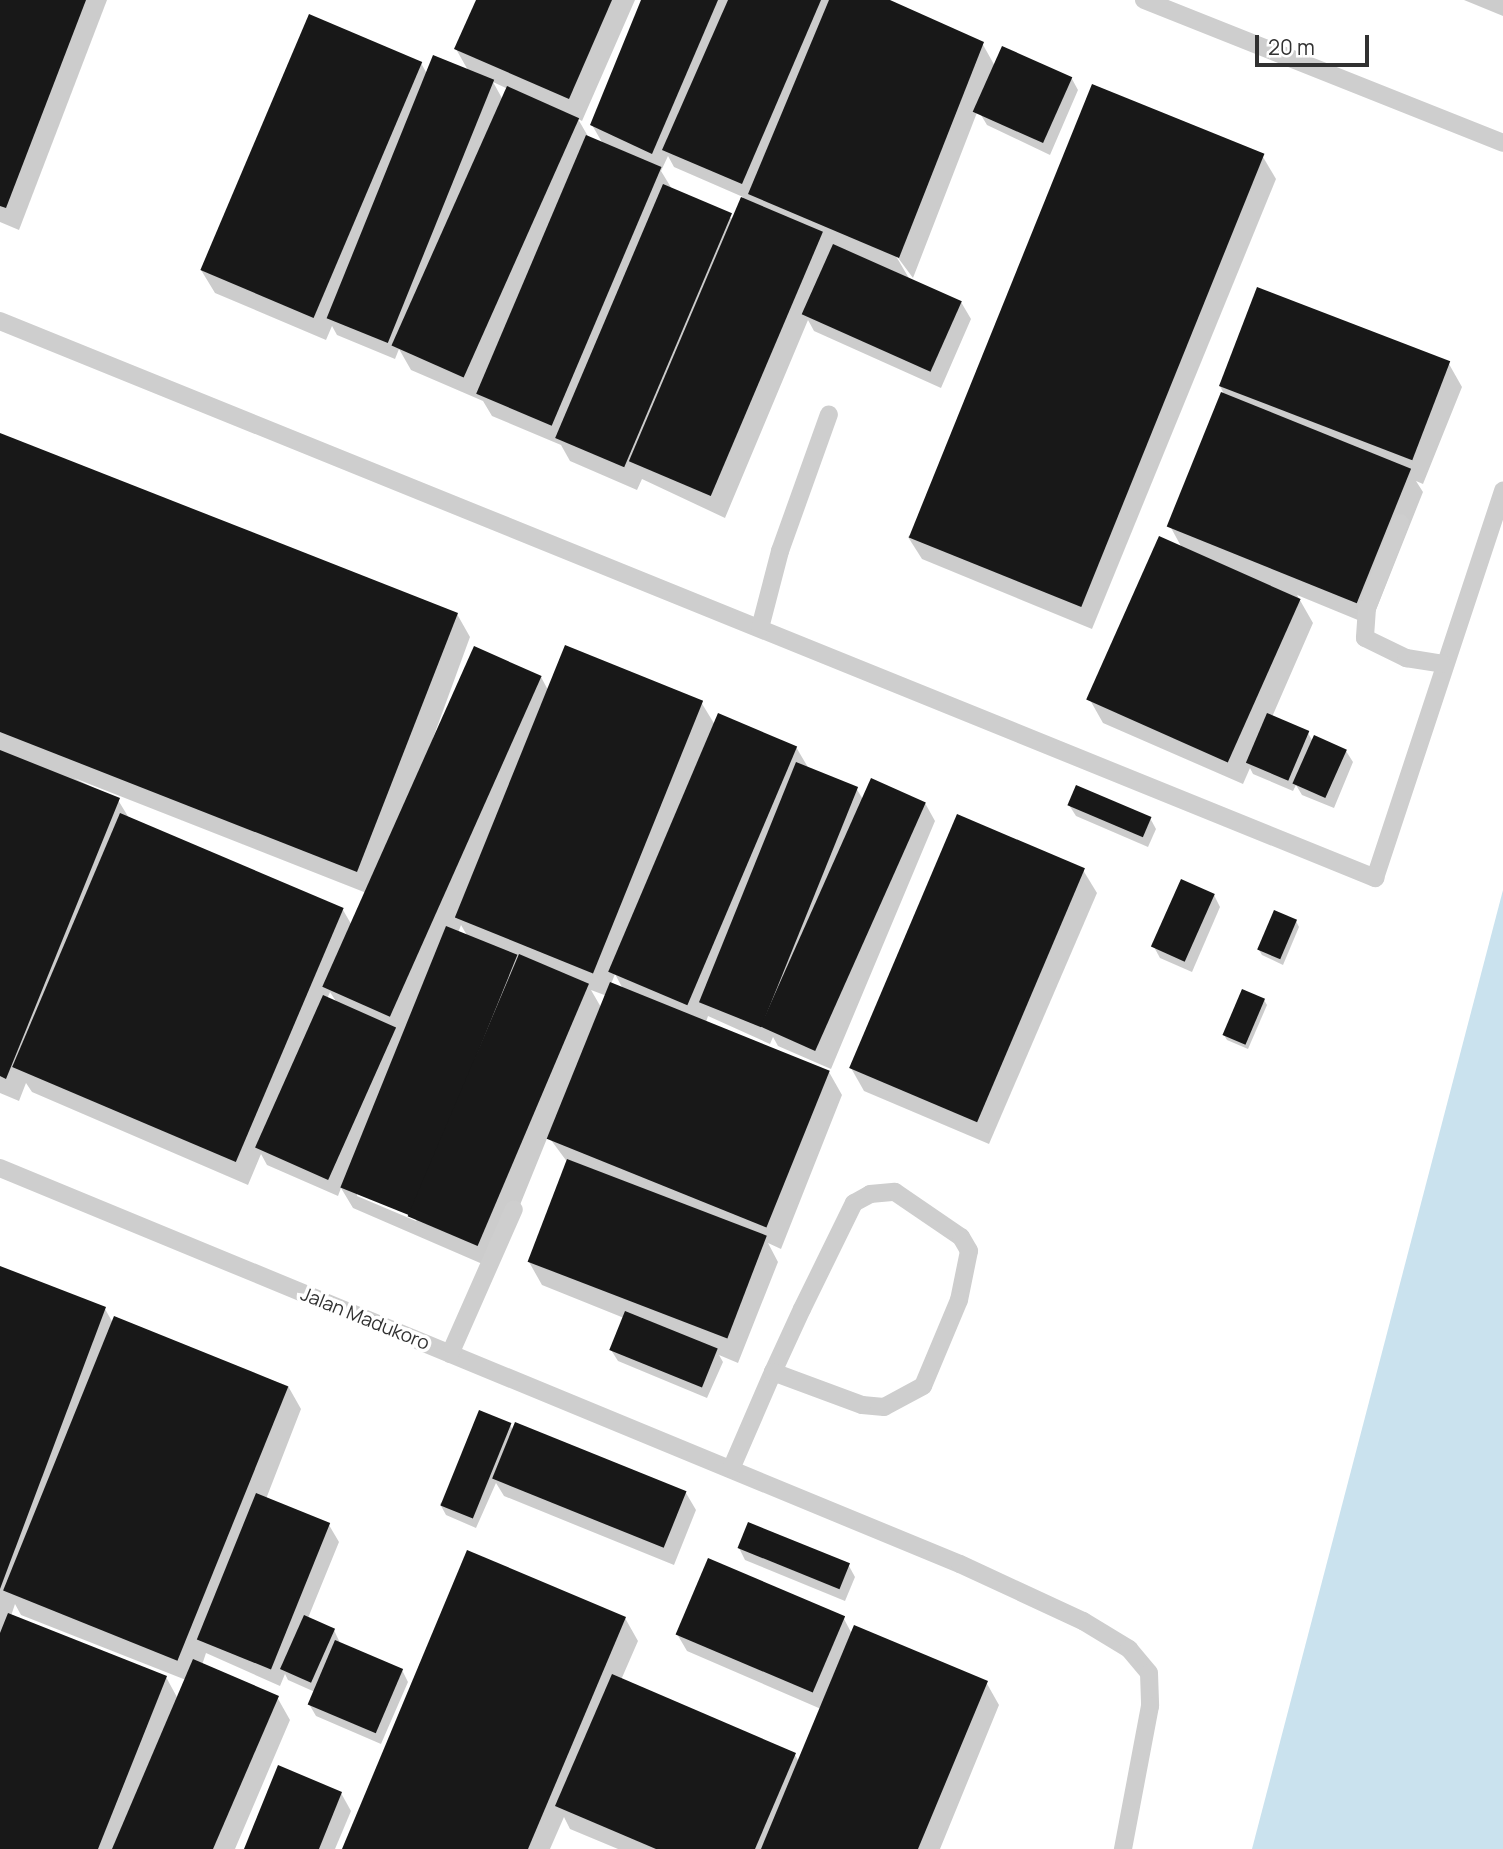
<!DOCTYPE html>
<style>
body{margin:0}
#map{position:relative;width:1503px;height:1849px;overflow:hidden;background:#fff;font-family:Manrope,sans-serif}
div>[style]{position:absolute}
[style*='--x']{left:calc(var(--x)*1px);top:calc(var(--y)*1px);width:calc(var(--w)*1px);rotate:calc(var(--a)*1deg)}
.water>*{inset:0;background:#cae2ee}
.shadow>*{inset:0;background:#0003}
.building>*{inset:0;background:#181818;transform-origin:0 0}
.lane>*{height:18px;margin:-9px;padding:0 9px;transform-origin:9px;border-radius:9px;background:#cecece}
span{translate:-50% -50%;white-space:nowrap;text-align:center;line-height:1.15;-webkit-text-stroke:7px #fff;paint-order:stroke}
.street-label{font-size:19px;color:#313131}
.scale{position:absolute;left:1255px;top:35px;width:114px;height:32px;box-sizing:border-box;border:4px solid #313131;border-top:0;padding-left:9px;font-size:21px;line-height:24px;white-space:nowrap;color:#313131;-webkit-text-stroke:5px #fff;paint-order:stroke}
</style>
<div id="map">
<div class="water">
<i style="clip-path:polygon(1503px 890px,1503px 1849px,1252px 1849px)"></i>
</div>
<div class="shadow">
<i style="clip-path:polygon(0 0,107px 0,19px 230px,0 222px)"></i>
<i style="clip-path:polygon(evenodd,478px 0,635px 0,582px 121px,578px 119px,589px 138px,603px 144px,592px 125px,643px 0,886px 0,982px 43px,996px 68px,1072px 79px,1078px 90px,1050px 155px,987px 125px,978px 110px,913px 278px,893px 251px,910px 280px,961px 302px,971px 319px,941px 388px,814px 331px,808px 320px,725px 518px,642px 479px,637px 490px,570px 461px,561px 445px,492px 416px,483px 401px,411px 370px,399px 349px,395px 359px,337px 335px,332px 326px,326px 340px,215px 293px,201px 270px,421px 63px,427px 74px,469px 72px,456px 49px,478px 0,493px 82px,508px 89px,503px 100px,493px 82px,478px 0,668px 156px,674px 167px,743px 197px,733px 219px,672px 189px,661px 171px,668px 156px)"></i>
<i style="clip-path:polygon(1464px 0,1503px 0,1503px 16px)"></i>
<i style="clip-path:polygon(1263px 157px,1276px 179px,1092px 629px,922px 559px,908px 537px)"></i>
<i style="clip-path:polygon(1449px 364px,1462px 387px,1423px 484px,1416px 481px,1423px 492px,1370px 625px,1297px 595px,1313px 623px,1272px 717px,1308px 733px,1313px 742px,1346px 751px,1353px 762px,1334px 808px,1302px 795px,1296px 785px,1293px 791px,1253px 774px,1250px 768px,1243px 784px,1103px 723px,1090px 700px,1182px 548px,1170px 526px,1223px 392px,1220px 386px)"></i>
<i style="clip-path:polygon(evenodd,0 435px,457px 614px,470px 637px,414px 790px,541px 677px,548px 690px,701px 702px,715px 725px,796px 747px,809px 769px,856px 788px,864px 801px,925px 803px,935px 821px,831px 1069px,778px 1046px,773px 1037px,770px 1044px,708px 1016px,706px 1022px,829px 1072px,842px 1095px,781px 1249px,768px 1243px,778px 1262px,738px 1363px,719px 1355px,723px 1362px,707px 1398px,618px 1361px,611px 1350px,624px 1318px,542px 1285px,529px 1262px,568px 1163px,548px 1136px,494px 1269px,353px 1208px,341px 1188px,338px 1196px,267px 1165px,261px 1154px,248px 1185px,32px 1092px,26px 1083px,19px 1101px,0 1093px,0 435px,74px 778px,369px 894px,354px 929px,343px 910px,129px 818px,118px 800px,74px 778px,0 435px,461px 925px,468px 937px,458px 933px,461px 925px,0 435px,615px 974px,623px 989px,611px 984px,615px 974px,0 435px,591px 990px,607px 996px,602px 1009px,591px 990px,0 435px,330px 992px,337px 1003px,327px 999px,330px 992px,0 435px,357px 1192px,418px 1218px,416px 1221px,357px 1196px,357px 1192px)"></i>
<i style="clip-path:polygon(1069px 805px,1150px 818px,1156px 829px,1148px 847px,1076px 816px)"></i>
<i style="clip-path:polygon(1083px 870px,1097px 893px,989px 1144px,864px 1091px,851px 1068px)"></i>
<i style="clip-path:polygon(1214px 895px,1220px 907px,1192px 972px,1160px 958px,1154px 947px)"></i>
<i style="clip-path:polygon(1296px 921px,1299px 927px,1283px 965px,1262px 955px,1259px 950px)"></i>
<i style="clip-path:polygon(1264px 1000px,1267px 1005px,1248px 1049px,1227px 1040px,1224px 1035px)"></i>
<i style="clip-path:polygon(evenodd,0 1268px,105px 1309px,113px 1323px,288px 1386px,301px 1409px,266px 1499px,329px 1525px,339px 1542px,308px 1618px,334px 1630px,340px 1643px,402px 1670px,408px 1682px,381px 1744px,316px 1716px,309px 1704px,315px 1692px,288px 1680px,285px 1674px,280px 1686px,206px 1653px,202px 1665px,277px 1697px,290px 1720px,235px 1849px,0 1849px,0 1268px,15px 1604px,21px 1615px,186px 1680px,178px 1699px,166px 1677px,11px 1616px,15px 1604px)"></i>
<i style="clip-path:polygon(510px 1424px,513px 1431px,686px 1493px,696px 1510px,674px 1565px,504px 1496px,496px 1483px,476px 1528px,446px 1515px,440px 1504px)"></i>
<i style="clip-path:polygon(739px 1548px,849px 1566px,855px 1577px,845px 1601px,745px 1560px)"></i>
<i style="clip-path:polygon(625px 1618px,638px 1641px,621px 1680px,795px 1755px,799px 1762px,821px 1709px,687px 1651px,677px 1634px,844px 1619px,852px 1634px,986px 1682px,999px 1705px,940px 1849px,618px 1849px,570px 1829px,564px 1817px,550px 1849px,344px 1849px)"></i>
<i style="clip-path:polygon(341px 1793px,351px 1811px,335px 1849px,246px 1849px)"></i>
</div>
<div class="building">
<i style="clip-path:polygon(0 0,86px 0,6px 208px,0 206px)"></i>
<i style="clip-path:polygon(476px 0,612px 0,569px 99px,454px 49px)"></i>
<i style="clip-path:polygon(641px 0,718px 0,652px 154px,590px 125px)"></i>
<i style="clip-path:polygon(728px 0,821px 0,742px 184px,662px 150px)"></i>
<i style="clip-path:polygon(829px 0,890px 0,984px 42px,899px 258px,748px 194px)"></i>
<i style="left:309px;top:14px;width:123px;height:278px;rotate:23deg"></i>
<i style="left:1002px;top:46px;width:77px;height:72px;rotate:24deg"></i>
<i style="left:433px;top:55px;width:66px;height:284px;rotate:22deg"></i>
<i style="left:1092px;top:84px;width:186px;height:489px;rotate:22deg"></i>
<i style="left:507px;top:86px;width:79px;height:284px;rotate:24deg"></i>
<i style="left:586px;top:135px;width:82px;height:281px;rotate:23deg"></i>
<i style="left:663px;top:184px;width:75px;height:276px;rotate:23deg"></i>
<i style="left:741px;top:197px;width:89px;height:287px;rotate:23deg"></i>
<i style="left:833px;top:244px;width:141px;height:77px;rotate:24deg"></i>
<i style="left:1257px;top:287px;width:207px;height:106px;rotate:21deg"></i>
<i style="left:1221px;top:392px;width:205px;height:145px;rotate:22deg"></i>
<i style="clip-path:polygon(0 433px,458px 613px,357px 872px,0 732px)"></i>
<i style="left:1159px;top:536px;width:155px;height:179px;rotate:24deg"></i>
<i style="left:565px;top:645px;width:149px;height:294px;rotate:22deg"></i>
<i style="left:474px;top:646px;width:74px;height:373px;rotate:24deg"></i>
<i style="left:718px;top:713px;width:86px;height:281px;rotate:23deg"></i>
<i style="left:1267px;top:713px;width:46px;height:54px;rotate:23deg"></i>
<i style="left:1314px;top:735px;width:36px;height:53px;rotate:24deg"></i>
<i style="clip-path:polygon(0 750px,120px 798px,6px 1079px,0 1076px)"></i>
<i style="left:796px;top:762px;width:67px;height:259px;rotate:22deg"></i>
<i style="left:871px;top:778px;width:60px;height:272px;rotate:24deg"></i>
<i style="left:1076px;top:785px;width:82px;height:22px;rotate:23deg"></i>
<i style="left:120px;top:813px;width:243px;height:276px;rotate:23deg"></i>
<i style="left:957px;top:814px;width:139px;height:276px;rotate:23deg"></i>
<i style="left:1181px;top:879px;width:37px;height:74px;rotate:24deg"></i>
<i style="left:1274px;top:910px;width:25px;height:43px;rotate:23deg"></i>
<i style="left:446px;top:926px;width:77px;height:282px;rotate:22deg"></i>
<i style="left:519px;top:954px;width:76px;height:285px;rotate:23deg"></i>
<i style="left:610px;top:982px;width:237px;height:169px;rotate:22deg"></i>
<i style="left:1242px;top:989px;width:25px;height:50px;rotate:23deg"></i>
<i style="left:323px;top:995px;width:80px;height:167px;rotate:24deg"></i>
<i style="left:567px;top:1159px;width:214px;height:110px;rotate:21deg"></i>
<i style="clip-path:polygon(0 1266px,106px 1307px,0 1589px)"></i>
<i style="left:625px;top:1311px;width:100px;height:42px;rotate:22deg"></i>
<i style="left:114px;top:1316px;width:188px;height:296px;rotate:22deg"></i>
<i style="left:479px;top:1410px;width:35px;height:103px;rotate:22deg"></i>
<i style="left:515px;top:1422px;width:185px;height:61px;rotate:22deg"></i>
<i style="left:256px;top:1493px;width:80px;height:158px;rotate:22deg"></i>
<i style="left:748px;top:1522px;width:110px;height:28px;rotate:22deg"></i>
<i style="clip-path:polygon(467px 1550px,626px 1617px,528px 1849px,342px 1849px)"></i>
<i style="left:708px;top:1558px;width:149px;height:83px;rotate:23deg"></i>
<i style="clip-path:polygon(8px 1613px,167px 1676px,98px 1849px,0 1849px,0 1633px)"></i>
<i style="left:304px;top:1615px;width:34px;height:59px;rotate:24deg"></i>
<i style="clip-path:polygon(854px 1625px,988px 1681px,918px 1849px,761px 1849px)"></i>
<i style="left:335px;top:1640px;width:74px;height:70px;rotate:23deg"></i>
<i style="clip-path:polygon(193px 1659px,279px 1696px,213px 1849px,112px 1849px)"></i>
<i style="clip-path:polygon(612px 1674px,796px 1753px,755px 1849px,656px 1849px,555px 1806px)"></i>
<i style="clip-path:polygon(278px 1765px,342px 1792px,319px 1849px,244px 1849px)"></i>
</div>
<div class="lane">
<i style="--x:1144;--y:0;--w:386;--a:21.7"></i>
<i style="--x:0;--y:321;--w:1484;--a:22.05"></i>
<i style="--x:1375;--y:878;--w:408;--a:-71.7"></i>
<i style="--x:1400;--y:523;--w:91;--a:111.2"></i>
<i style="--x:1367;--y:608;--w:30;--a:94"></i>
<i style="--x:1365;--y:638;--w:46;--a:26"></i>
<i style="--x:1406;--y:658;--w:36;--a:9"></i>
<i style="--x:760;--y:628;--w:80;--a:-75.4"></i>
<i style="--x:780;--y:551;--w:145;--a:-70.3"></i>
<i style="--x:0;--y:1168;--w:1038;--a:22.42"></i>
<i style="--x:960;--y:1564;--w:136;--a:24.9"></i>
<i style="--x:1083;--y:1621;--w:54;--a:31.3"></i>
<i style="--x:1129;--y:1649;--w:31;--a:50"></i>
<i style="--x:1149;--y:1673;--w:33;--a:88"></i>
<i style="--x:1150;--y:1706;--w:146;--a:100.7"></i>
<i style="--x:450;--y:1354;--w:158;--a:-66.2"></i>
<i style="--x:731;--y:1469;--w:106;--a:-66.6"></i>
<i style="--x:773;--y:1372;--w:69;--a:-65.3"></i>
<i style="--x:802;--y:1309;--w:118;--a:-63.9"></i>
<i style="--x:854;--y:1203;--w:18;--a:-29"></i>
<i style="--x:870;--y:1194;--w:25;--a:-5"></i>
<i style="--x:895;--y:1192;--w:80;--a:34.3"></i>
<i style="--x:961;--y:1237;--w:16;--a:60"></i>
<i style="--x:969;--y:1251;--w:50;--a:101.5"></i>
<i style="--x:959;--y:1300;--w:93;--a:112.7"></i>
<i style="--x:923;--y:1386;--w:44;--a:151.7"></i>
<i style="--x:884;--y:1407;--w:22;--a:-175"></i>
<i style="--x:862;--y:1405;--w:95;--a:-159.7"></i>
</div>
<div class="street-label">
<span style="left:365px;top:1319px;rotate:22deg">Jalan Madukoro</span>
</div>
<div class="scale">20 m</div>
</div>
